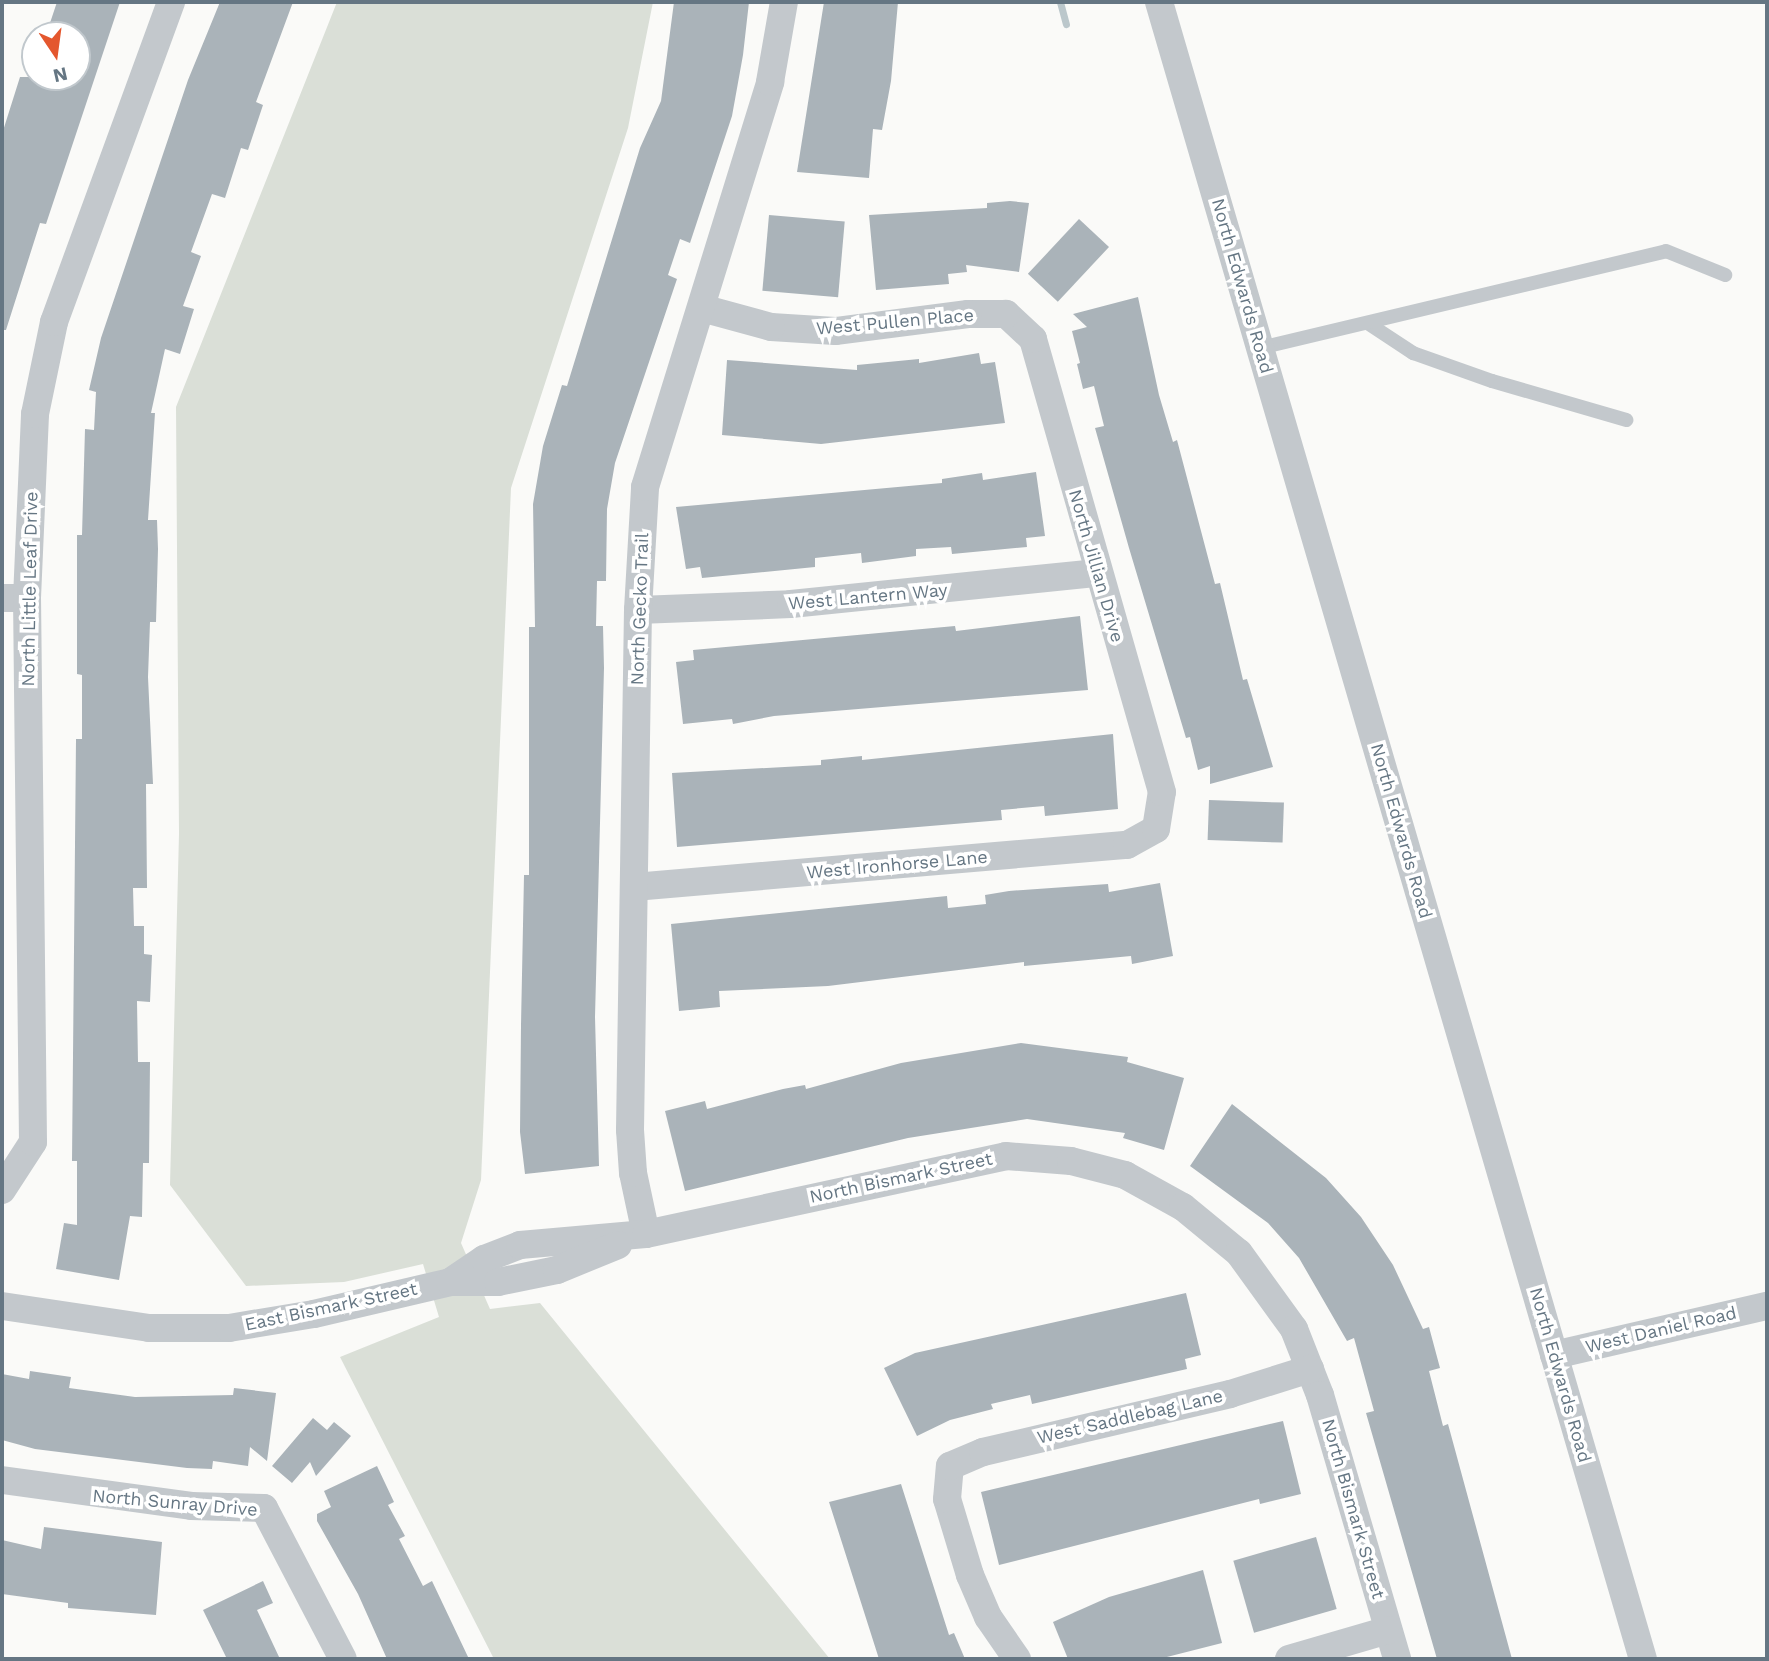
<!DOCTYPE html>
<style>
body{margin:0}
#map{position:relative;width:1769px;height:1661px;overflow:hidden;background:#fafaf8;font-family:"Work Sans",sans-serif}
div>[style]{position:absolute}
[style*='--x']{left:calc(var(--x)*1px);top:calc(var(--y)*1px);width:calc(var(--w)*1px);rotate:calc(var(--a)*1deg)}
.green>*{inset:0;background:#dadfd7}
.stream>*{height:7px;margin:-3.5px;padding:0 3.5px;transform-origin:3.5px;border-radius:3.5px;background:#bbc7cb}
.building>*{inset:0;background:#aab3b9;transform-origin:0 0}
.lane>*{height:14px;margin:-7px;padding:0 7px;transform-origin:7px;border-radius:7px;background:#c3c8cc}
.street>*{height:28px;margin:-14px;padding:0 14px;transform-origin:14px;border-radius:14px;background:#c3c8cc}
span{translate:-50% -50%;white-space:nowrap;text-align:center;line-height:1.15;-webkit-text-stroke:7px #fff;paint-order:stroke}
.street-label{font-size:18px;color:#657683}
.frame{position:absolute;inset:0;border:4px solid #657683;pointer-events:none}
.north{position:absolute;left:21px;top:21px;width:70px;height:70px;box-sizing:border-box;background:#fff;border:2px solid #c1c8cd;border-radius:50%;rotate:167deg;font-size:19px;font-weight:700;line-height:28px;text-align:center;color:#657683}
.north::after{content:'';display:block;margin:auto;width:24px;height:32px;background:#e4572e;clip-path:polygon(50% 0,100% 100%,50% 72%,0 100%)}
</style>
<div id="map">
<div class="green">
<i style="clip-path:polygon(337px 2px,653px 2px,628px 128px,511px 488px,481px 1180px,461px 1243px,490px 1309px,540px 1303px,830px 1659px,494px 1659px,340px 1357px,439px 1317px,423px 1264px,344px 1282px,246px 1286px,170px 1185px,179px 834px,176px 407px)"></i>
</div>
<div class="stream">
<i style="--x:1060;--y:2;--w:23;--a:75"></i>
</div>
<div class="building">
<i style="clip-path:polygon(57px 2px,120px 2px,46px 224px,40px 223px,6px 330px,2px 330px,2px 134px,20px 77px,77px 77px,77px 35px,46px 35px)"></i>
<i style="clip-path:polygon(220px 2px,293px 2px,256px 102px,263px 105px,248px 150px,241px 148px,225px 198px,212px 194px,191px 252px,201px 256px,183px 306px,194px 309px,180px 354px,165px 349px,151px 413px,155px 413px,148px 520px,157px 520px,158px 549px,156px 622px,150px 622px,148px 677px,153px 784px,146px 784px,147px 888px,133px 888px,134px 926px,144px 926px,144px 954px,152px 955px,150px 1002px,137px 1001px,138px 1062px,150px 1062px,149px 1163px,143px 1163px,142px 1217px,130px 1216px,119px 1280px,56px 1269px,64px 1223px,77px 1225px,77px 1161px,72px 1161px,76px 739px,82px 739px,82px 675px,77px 674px,77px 535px,82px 535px,85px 429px,94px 430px,96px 392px,89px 390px,101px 338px,188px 80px)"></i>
<i style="clip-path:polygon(674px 2px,749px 2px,743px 55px,732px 116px,690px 243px,680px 239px,668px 275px,677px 279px,615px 463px,607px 509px,606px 581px,597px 581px,596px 626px,603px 626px,604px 668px,595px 1017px,599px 1166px,525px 1174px,520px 1132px,521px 1025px,524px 875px,529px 875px,529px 627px,535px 627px,533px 504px,543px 446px,562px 385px,567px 386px,640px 148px,661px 101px)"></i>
<i style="clip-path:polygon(824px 2px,898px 2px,891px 81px,882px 130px,873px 129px,869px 178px,797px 172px)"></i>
<i style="clip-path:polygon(1010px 201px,1029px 203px,1019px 272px,966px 265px,967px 272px,948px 274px,949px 284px,876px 290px,869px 215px,987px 208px,987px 203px)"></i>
<i style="left:769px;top:215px;width:76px;height:76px;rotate:5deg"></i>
<i style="left:1079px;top:219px;width:41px;height:75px;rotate:43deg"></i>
<i style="clip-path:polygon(1138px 297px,1159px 395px,1173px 442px,1177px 440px,1215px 584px,1220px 583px,1243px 680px,1247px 679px,1273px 767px,1210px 784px,1210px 766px,1198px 770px,1190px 737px,1186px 738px,1129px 548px,1095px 428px,1104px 426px,1094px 386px,1083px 389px,1077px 364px,1080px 363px,1072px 331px,1087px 327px,1073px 314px)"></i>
<i style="clip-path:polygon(979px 353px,981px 364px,995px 362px,1005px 423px,821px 444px,722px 435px,727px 360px,857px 370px,857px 365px,919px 359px,919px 363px)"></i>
<i style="clip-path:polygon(1036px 472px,1045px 536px,1026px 538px,1027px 547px,952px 554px,951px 547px,916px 549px,916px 556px,862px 563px,861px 553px,815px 558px,815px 567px,702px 578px,700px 567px,686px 569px,676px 507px,942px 483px,942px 479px,982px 473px,983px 480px)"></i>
<i style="clip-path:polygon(1080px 616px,1088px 690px,774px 716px,733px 724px,732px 719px,683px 724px,676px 662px,694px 660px,693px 650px,955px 626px,956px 631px)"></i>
<i style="clip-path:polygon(1113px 734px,1118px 809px,1045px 816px,1044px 806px,1001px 810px,1002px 820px,677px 847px,672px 773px,821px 765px,821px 760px,862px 756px,862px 760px)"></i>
<i style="left:1209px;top:800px;width:75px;height:40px;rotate:2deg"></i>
<i style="clip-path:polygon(1160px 883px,1173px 956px,1132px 964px,1131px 956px,1024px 966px,1024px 962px,828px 986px,719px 991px,720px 1007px,679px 1011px,671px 924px,947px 896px,948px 908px,986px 904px,985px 895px,1009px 891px,1108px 884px,1109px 892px)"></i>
<i style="clip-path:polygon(1021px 1043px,1128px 1057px,1127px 1062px,1184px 1078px,1164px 1150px,1123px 1138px,1125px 1133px,1027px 1119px,908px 1138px,685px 1191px,665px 1111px,705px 1101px,707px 1109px,783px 1089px,805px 1085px,806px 1089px,901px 1063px)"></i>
<i style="clip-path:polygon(1232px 1104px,1326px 1178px,1361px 1217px,1393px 1265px,1423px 1329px,1429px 1327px,1440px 1368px,1429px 1371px,1443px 1426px,1448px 1424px,1512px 1659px,1437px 1659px,1366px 1413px,1374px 1411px,1354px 1338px,1347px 1341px,1299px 1258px,1268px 1223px,1190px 1166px)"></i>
<i style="clip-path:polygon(1186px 1293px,1201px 1355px,1185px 1359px,1187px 1369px,1032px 1404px,1030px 1395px,991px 1404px,993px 1409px,950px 1420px,917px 1436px,884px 1368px,915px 1353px)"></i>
<i style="clip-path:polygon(30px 1371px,71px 1377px,69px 1388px,135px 1397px,233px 1395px,234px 1388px,276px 1393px,267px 1461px,250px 1447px,248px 1466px,213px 1461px,212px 1469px,187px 1468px,35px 1449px,2px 1440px,2px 1374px,29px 1379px)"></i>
<i style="clip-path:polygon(313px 1418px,327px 1430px,334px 1422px,351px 1436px,316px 1476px,310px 1462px,292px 1483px,272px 1466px)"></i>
<i style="clip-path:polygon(1283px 1421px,1301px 1494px,1260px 1504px,1259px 1499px,999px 1565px,981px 1492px)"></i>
<i style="clip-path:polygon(377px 1466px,394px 1502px,388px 1505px,405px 1536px,399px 1539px,423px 1586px,432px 1581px,469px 1659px,387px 1659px,358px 1594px,317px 1521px,317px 1514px,331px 1507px,324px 1491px)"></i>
<i style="clip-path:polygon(901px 1484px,949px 1635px,954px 1633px,965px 1659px,879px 1659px,829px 1502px)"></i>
<i style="clip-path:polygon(44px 1527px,162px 1542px,156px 1615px,68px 1608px,68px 1603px,2px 1594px,2px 1540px,41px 1549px)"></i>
<i style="left:1316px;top:1537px;width:75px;height:86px;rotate:74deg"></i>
<i style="clip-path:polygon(1203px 1570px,1222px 1643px,1159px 1659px,1068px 1659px,1053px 1622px,1109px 1597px)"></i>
<i style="clip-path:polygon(263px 1581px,273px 1603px,257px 1610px,280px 1659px,227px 1659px,203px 1610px)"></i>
</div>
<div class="lane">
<i style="--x:1369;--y:324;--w:53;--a:33.4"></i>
<i style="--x:1413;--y:353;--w:84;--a:19.5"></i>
<i style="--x:1492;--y:381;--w:140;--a:16.2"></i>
<i style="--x:1260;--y:348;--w:417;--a:-13.4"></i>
<i style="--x:1666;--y:251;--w:64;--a:22.1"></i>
</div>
<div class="street">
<i style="--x:1159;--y:2;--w:1726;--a:73.72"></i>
<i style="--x:2;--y:598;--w:25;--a:0"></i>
<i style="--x:638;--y:610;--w:153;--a:-2.2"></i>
<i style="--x:791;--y:604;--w:308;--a:-5.8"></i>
<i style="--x:634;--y:887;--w:495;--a:-4.9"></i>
<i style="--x:1127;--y:845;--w:33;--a:-29"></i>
<i style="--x:1156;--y:829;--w:37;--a:-81"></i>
<i style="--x:1162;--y:792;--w:471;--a:-105.9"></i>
<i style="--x:1033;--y:339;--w:37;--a:-137"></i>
<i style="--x:1006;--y:314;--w:38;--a:180"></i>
<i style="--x:968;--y:314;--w:134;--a:172.7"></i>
<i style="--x:835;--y:331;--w:64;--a:-176.4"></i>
<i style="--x:771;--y:327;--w:72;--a:-164.6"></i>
<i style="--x:2;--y:1190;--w:57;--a:-57.1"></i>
<i style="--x:33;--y:1142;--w:544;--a:-90.63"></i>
<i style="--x:27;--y:598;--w:184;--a:-87.5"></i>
<i style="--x:35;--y:414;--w:94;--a:-78.3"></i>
<i style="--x:54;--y:322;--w:341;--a:-69.9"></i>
<i style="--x:646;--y:1234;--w:62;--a:-102"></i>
<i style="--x:633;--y:1173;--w:43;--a:-94"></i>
<i style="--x:630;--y:1130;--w:520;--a:-89.12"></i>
<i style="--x:638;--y:610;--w:123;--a:-86.7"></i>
<i style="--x:645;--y:487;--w:424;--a:-72.8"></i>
<i style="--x:770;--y:82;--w:81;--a:-80.1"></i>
<i style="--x:450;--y:1282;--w:41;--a:-34.1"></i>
<i style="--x:484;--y:1259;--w:39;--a:-21"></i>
<i style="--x:520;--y:1245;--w:126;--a:-5"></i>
<i style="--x:646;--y:1234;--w:368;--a:-12.2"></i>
<i style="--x:1006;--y:1156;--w:65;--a:4.4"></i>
<i style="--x:1071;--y:1161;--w:56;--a:14.5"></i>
<i style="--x:1125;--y:1175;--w:66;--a:28.9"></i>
<i style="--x:1183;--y:1207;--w:72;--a:39.4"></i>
<i style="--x:1239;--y:1253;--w:94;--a:54.1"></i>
<i style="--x:1294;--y:1329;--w:71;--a:68.5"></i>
<i style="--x:1320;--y:1395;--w:275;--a:73.7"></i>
<i style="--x:2;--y:1306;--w:149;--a:8.5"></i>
<i style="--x:149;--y:1328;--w:80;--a:0"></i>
<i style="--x:229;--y:1328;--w:86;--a:-9.4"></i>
<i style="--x:314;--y:1314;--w:140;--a:-13.2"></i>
<i style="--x:450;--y:1282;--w:48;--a:0"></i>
<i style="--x:498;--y:1282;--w:60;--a:-11.5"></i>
<i style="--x:557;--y:1270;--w:66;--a:-22.3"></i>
<i style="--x:1554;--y:1355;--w:219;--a:-13"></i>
<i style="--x:2;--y:1480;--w:191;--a:7.8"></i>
<i style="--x:191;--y:1506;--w:73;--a:1.6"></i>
<i style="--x:264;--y:1508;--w:170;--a:62.4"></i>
<i style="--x:1017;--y:1659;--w:51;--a:-124.6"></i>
<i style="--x:988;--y:1617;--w:46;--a:-113.2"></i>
<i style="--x:970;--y:1575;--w:79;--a:-106.8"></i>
<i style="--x:947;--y:1499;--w:33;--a:-85"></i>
<i style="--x:950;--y:1466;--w:36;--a:-23"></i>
<i style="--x:983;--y:1452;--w:254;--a:-13.2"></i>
<i style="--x:1230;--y:1394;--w:84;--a:-17.4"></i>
<i style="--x:1289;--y:1659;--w:103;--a:-16.3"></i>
</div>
<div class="street-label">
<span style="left:1242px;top:286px;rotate:74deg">North Edwards Road</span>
<span style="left:895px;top:322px;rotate:-5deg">West Pullen Place</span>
<span style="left:1096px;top:566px;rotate:74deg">North Jillian Drive</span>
<span style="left:30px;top:589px;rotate:-89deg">North Little Leaf Drive</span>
<span style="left:868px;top:597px;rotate:-5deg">West Lantern Way</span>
<span style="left:640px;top:609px;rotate:-88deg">North Gecko Trail</span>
<span style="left:1401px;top:831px;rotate:74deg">North Edwards Road</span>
<span style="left:897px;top:865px;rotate:-5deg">West Ironhorse Lane</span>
<span style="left:901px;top:1178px;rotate:-12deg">North Bismark Street</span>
<span style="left:331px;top:1307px;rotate:-12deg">East Bismark Street</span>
<span style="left:1661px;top:1330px;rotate:-13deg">West Daniel Road</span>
<span style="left:1560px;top:1375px;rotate:74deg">North Edwards Road</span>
<span style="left:1130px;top:1417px;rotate:-13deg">West Saddlebag Lane</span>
<span style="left:175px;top:1503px;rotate:5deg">North Sunray Drive</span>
<span style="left:1353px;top:1509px;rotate:74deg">North Bismark Street</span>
</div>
<div class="frame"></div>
<div class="north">N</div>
</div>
